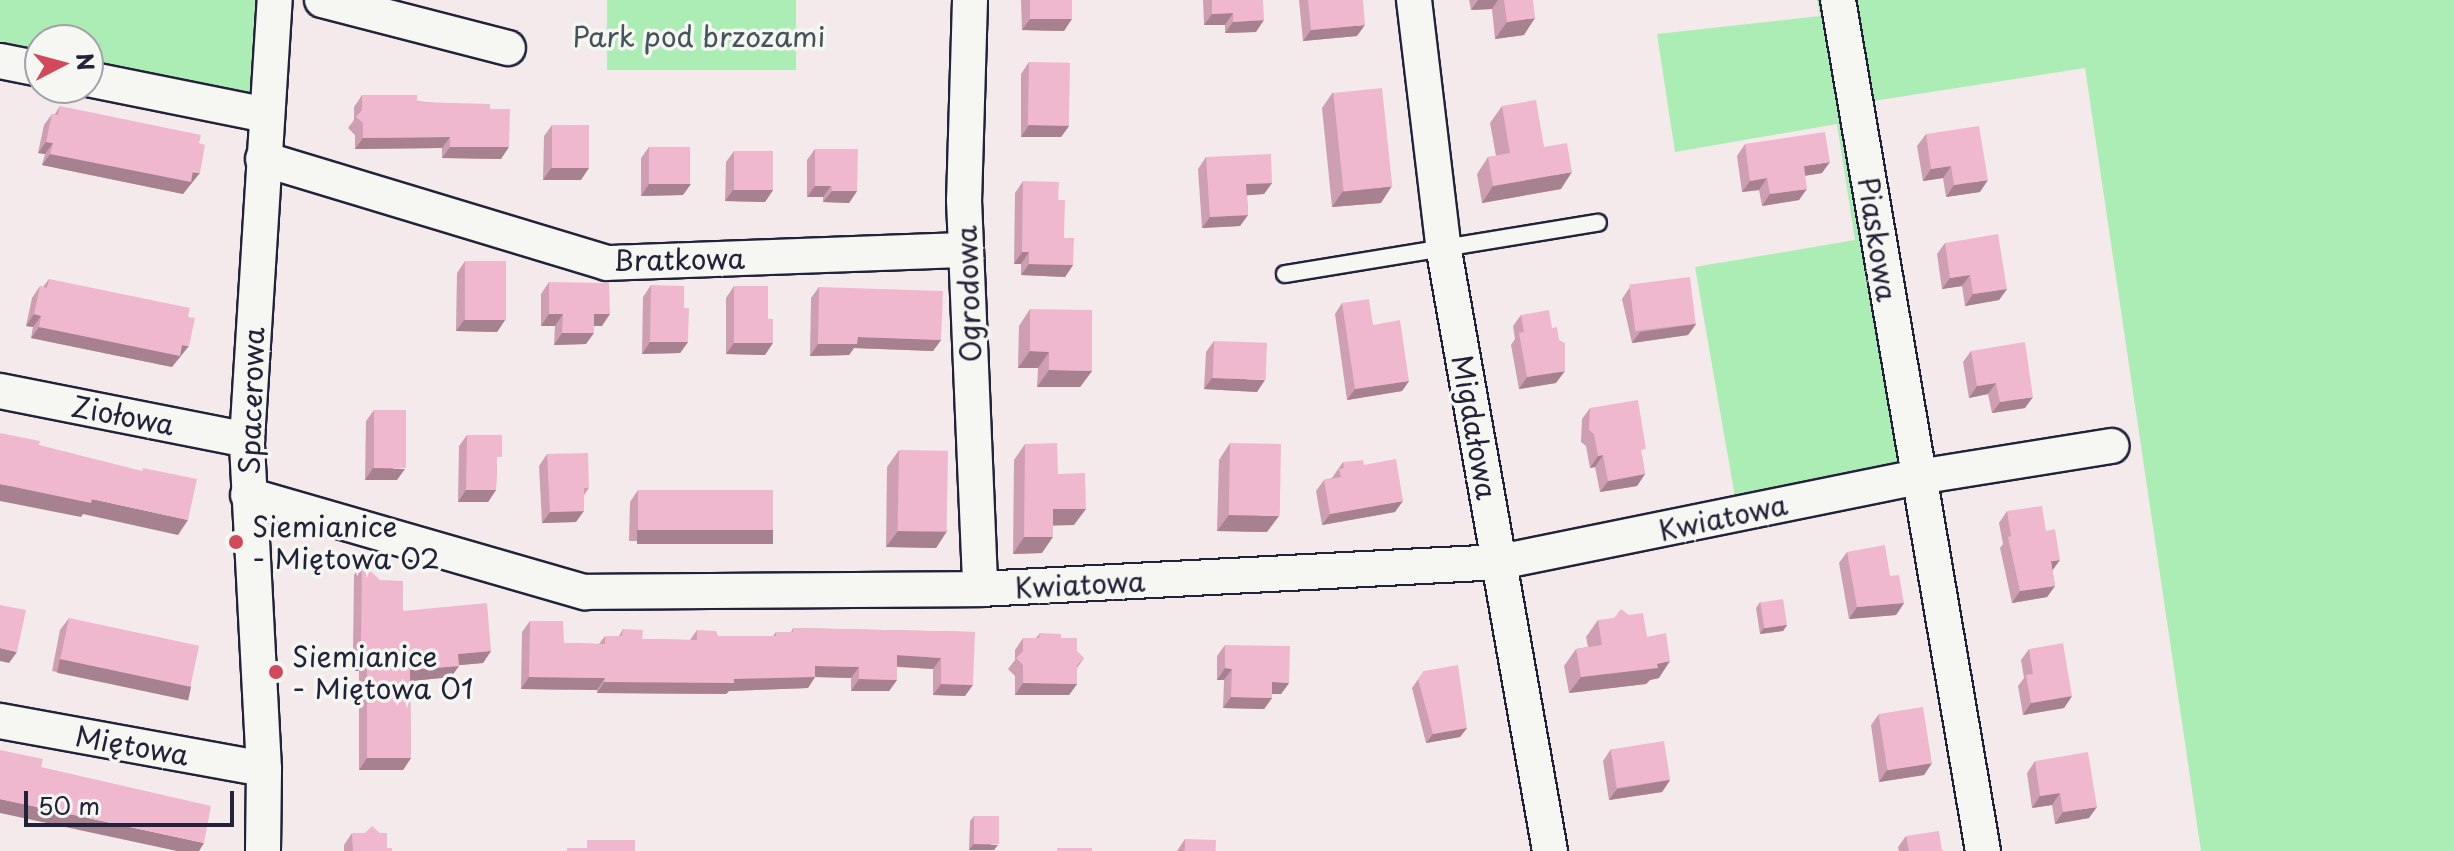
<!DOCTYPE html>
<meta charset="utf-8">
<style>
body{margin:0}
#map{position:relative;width:2454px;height:851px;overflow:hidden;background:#f5eaeb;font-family:"Playpen Sans",sans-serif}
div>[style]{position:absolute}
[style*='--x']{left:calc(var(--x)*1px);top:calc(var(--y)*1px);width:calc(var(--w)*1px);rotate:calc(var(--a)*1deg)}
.green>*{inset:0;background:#acecb5;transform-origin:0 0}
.roads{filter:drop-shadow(2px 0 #22223b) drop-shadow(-2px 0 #22223b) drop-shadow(0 2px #22223b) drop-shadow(0 -2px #22223b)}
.lane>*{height:16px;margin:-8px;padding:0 8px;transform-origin:8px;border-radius:8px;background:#f6f6f2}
.street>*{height:34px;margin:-17px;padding:0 17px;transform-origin:17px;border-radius:17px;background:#f6f6f2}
.wall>*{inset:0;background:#ce9eb2}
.shaded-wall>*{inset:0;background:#a88191;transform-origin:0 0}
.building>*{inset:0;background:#f0b8cf;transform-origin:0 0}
.dots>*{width:22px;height:22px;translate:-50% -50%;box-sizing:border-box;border:4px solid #f6f6f2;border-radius:50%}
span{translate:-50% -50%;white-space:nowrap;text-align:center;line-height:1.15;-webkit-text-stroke:7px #f6f6f2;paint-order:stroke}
.park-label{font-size:28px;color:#44545a}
.street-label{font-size:28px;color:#22223b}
.poi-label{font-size:28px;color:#22223b}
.left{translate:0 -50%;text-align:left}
.north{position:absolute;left:24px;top:24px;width:80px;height:80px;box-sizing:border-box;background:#f6f6f2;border:2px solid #a1a1a9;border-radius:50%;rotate:84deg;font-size:22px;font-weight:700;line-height:32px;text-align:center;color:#22223b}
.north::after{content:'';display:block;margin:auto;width:28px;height:36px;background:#d1495b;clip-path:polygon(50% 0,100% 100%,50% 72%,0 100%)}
.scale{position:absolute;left:24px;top:791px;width:210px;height:36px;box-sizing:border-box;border:4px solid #22223b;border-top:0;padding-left:10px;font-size:24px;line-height:28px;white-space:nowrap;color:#22223b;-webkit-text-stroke:6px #f6f6f2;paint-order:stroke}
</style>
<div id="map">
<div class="green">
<i style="clip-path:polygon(0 0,258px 0,252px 110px,88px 78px,88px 40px,40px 40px,40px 68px,0 60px)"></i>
<i style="left:607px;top:0;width:189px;height:70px"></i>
<i style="clip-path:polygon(1817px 0,2454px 0,2454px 851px,2201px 851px,2085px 68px,1873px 101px,1931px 488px,1740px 526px,1695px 267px,1855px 240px,1837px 124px,1675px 152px,1657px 34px,1820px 16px)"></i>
</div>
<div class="roads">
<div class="lane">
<i style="--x:1285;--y:274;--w:317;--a:-9.3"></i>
</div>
<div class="street">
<i style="--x:322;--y:0;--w:192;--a:14.5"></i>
<i style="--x:970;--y:0;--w:200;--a:91.7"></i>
<i style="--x:964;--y:200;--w:389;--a:87.6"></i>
<i style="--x:1414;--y:0;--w:253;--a:83.2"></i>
<i style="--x:1444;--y:251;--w:609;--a:79.98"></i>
<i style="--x:1838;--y:0;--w:863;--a:80.33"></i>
<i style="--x:0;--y:61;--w:41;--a:11.3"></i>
<i style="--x:88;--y:79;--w:182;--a:11.4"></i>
<i style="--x:263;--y:159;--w:359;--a:16.8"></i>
<i style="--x:607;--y:263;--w:359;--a:-2.1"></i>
<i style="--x:0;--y:391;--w:252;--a:11.2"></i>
<i style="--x:248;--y:495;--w:351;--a:16.1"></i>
<i style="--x:585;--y:592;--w:395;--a:-0.4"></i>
<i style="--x:980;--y:589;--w:521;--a:-2.97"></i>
<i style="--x:1500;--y:562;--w:427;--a:-11.5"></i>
<i style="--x:1918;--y:477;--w:196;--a:-9.1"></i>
<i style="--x:0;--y:721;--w:268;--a:10.3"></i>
<i style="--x:263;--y:851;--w:82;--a:-89.3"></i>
<i style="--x:264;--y:769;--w:329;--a:-93"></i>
<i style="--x:247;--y:440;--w:441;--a:-86.4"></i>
</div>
</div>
<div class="wall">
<i style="clip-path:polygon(1021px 0,1072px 0,1064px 31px,1022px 30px)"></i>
<i style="clip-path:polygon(1203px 0,1263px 0,1256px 32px,1225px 33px,1225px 25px,1204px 25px)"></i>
<i style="clip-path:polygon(1299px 0,1356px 0,1357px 36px,1303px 41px)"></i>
<i style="clip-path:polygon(1469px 0,1533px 0,1524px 35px,1495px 39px,1492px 9px,1471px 10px)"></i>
<i style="clip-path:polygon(1029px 62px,1069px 126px,1061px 137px,1021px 137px,1021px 74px)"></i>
<i style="clip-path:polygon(1333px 92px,1381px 203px,1332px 207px,1322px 108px)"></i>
<i style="clip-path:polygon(362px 95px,490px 109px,501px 159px,442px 158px,442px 148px,355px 149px,355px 135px,348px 128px,354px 120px,354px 107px)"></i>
<i style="clip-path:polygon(60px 106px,192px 184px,190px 184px,183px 194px,42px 165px,45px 154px,38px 153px,44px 125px,52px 114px,55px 114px)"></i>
<i style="clip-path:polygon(1502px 106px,1544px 147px,1561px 189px,1482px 203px,1477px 174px,1488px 157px,1496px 156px,1490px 123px)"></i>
<i style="clip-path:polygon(552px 125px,581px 180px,543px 180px,544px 136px)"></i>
<i style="clip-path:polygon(1926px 134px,1980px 192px,1946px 197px,1943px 178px,1923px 181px,1917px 146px)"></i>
<i style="clip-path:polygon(1745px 144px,1822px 173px,1805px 176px,1799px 200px,1762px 206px,1759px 190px,1742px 192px,1737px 156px)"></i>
<i style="clip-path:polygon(649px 147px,683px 195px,641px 196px,641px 158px)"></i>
<i style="clip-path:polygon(815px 149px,857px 191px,849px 203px,823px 202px,823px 197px,807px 197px,807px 160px)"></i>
<i style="clip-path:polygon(734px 151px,773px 190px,765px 202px,725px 201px,726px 162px)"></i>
<i style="clip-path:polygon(1206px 157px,1272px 183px,1264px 194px,1247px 195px,1248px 215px,1240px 226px,1202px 228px,1198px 169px)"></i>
<i style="clip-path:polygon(1023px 181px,1058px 200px,1064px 238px,1073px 265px,1065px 277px,1021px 275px,1021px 264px,1014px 264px,1015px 193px)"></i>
<i style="clip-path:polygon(1945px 243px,2007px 289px,1999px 300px,1965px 306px,1962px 286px,1942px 289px,1937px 254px)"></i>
<i style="clip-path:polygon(465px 261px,505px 320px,497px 332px,456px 331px,457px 273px)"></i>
<i style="clip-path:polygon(49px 279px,181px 358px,179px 357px,172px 367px,31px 338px,33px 327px,26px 326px,32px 298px,40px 286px,43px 287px)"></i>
<i style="clip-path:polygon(549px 282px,602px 326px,594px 326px,586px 344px,554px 345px,555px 326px,541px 326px,541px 294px)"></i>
<i style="clip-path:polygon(651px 285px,684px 308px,688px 342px,680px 353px,642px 354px,643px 297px)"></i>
<i style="clip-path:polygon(734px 286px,765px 355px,726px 354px,726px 298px)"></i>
<i style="clip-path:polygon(819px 287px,941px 340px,933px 351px,854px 348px,849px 355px,810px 356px,811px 298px)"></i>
<i style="clip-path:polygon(1630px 287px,1696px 324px,1688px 335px,1632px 343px,1622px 299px)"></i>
<i style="clip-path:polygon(1342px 303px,1373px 325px,1409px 381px,1402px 391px,1347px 400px,1335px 314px)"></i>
<i style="clip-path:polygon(1030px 309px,1092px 371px,1080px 387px,1037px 387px,1038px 368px,1018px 368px,1019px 326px)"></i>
<i style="clip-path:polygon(1521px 315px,1552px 328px,1559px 340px,1556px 383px,1519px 389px,1511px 345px,1515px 339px,1513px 326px)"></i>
<i style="clip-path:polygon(1214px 341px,1257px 392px,1204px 389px,1206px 352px)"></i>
<i style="clip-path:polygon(1971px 351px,2025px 408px,1992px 413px,1988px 394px,1969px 398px,1963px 362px)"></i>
<i style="clip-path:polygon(1590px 408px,1642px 455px,1645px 474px,1637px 486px,1600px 492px,1595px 467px,1590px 468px,1586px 446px,1581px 442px,1582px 419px)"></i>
<i style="clip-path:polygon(374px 410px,397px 480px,365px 480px,366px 421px)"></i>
<i style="clip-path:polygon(467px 435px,497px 464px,496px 490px,488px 502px,458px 502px,459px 446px)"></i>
<i style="clip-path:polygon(1230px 443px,1267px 532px,1217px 531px,1219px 460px)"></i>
<i style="clip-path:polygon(1025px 444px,1058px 474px,1074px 525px,1053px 525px,1042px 553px,1013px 554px,1014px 460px)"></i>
<i style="clip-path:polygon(899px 450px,947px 531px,936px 548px,886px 547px,887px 467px)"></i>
<i style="clip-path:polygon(547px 454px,589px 488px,584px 495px,576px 522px,542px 523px,539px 466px)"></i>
<i style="clip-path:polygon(1343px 462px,1364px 465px,1395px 512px,1322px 525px,1316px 491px,1324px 480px,1332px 478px)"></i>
<i style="clip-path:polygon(638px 490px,773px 530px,765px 541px,629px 541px,630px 502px)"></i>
<i style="clip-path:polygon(2007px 511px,2046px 531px,2055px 586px,2047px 597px,2012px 603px,2000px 548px,2003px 544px,1999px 523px)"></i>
<i style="clip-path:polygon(1847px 552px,1890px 576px,1904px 603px,1896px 615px,1849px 619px,1839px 563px)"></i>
<i style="clip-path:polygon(362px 563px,403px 611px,491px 651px,483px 663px,459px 665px,451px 677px,410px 681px,411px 758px,403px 770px,359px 770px,359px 671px,355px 671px,353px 651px,354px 575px)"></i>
<i style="clip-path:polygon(1760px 602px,1787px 625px,1783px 631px,1760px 634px,1756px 608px)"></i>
<i style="clip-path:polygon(69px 618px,191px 686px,183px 698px,52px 671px,60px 630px)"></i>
<i style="clip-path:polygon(1598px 620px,1647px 637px,1659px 678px,1650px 680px,1646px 684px,1569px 693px,1564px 666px,1576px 649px,1588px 647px,1586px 637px)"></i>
<i style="clip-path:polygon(530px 621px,564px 643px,599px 644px,605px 636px,619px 636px,623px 629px,642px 639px,690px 640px,697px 630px,718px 636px,773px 636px,776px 632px,791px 632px,793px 628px,975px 632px,965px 696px,933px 695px,933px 669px,897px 667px,897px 680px,889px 691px,851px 691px,851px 678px,815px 677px,808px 688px,729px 691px,726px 694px,597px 693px,597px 690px,521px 689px,522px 632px)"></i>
<i style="clip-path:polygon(1040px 633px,1061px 638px,1084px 658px,1077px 668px,1077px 684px,1069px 695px,1015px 695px,1015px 676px,1008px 669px,1015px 660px,1015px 650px,1023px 638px,1036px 638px)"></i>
<i style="clip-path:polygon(1225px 645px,1289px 683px,1281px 694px,1272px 694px,1272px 698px,1264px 709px,1223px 708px,1224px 680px,1217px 680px,1217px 656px)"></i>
<i style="clip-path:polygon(2029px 649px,2072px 696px,2064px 708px,2023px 715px,2018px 686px,2024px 678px,2021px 660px)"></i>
<i style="clip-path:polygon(1424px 671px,1467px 728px,1460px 737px,1426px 743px,1412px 688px)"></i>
<i style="clip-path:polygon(1879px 714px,1932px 763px,1924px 775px,1879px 782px,1871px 725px)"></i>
<i style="clip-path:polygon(1611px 749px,1670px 780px,1662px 792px,1609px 800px,1603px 761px)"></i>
<i style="clip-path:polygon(2035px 761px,2089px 818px,2055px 824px,2052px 805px,2032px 808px,2027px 773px)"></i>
<i style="clip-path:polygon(974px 816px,994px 850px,969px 850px,970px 821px)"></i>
<i style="clip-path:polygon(352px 833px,387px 848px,392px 851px,344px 851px,344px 845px)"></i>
<i style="clip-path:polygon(1906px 836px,1942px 850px,1944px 851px,1899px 851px,1898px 847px)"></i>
<i style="clip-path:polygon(1185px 839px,1215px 851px,1177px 851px)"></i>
</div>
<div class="shaded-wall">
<i style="clip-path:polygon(1478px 0,1498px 0,1492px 9px,1471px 10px)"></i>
<i style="clip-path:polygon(1233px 13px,1225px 25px,1204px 25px,1212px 14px)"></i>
<i style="clip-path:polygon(1535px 18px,1524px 35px,1495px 39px,1507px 22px)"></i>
<i style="clip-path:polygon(1030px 19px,1072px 19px,1064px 31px,1022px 30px)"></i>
<i style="clip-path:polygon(1264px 20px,1256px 32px,1225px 33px,1233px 22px)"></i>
<i style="clip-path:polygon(1365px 25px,1357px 36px,1303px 41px,1311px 30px)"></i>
<i style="clip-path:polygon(1029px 125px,1069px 126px,1061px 137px,1021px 137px)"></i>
<i style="clip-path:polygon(450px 137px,442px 148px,355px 149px,363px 138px)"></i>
<i style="clip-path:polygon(46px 142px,53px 143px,45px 154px,38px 153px)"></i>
<i style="clip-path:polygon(450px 147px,509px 147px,501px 159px,442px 158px)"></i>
<i style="clip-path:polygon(50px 154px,200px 173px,183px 194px,42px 165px)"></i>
<i style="clip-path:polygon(1830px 162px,1822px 173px,1796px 177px,1804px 166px)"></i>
<i style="clip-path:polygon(1951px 166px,1943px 178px,1923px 181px,1931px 169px)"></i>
<i style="clip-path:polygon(551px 168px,589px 168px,581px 180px,543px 180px)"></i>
<i style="clip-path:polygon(1572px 172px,1561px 189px,1482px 203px,1493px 186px)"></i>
<i style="clip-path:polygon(1767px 178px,1759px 190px,1742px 192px,1750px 181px)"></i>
<i style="clip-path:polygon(1988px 180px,1980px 192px,1946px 197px,1954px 185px)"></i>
<i style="clip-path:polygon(1272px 183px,1264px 194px,1238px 196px,1246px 184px)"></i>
<i style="clip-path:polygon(649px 184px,691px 184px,683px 195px,641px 196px)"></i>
<i style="clip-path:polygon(815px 186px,831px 186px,823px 197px,807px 197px)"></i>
<i style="clip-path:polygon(1392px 186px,1381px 203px,1332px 207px,1343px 191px)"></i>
<i style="clip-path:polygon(1807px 189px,1799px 200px,1762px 206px,1770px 194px)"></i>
<i style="clip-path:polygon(733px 190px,773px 190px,765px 202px,725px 201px)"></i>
<i style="clip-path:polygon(832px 191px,857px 191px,849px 203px,823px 202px)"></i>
<i style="clip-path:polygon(1248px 215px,1240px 226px,1202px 228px,1210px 217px)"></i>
<i style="clip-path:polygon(1022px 252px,1029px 252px,1021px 264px,1014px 264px)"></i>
<i style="clip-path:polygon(1029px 264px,1073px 265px,1065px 277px,1021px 275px)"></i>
<i style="clip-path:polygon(1970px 275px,1962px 286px,1942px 289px,1950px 278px)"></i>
<i style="clip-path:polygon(2007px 289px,1999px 300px,1965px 306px,1973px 294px)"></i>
<i style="clip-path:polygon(34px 314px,41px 316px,33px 327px,26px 326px)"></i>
<i style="clip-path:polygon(549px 314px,563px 314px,555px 326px,541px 326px)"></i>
<i style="clip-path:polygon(594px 314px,610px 314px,602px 326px,586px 326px)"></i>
<i style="clip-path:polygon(464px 320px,505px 320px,497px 332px,456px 331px)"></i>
<i style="clip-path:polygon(1696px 324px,1688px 335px,1632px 343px,1640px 332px)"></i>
<i style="clip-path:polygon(39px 327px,182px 345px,189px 346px,172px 367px,31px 338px)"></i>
<i style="clip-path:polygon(562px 333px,594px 333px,586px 344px,554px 345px)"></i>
<i style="clip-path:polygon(858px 337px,941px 340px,933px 351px,854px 348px,849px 355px,810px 356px,818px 344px)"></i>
<i style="clip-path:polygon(650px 342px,688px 342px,680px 353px,642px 354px)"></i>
<i style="clip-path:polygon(734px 343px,773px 343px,765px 355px,726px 354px)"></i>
<i style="clip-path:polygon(1030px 351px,1049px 352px,1038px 368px,1018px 368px)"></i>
<i style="clip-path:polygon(1049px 370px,1092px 371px,1080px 387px,1037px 387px)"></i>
<i style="clip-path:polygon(1565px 371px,1556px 383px,1519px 389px,1527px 377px)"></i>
<i style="clip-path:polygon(1212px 378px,1265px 380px,1257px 392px,1204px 389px)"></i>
<i style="clip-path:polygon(1409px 381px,1402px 391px,1347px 400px,1355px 389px)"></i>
<i style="clip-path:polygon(1996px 383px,1988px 394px,1969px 398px,1977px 386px)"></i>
<i style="clip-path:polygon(2033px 397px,2025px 408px,1992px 413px,2000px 402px)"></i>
<i style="clip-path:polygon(1603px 455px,1595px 467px,1590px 468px,1598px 456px)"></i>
<i style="clip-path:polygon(373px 468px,405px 469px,397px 480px,365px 480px)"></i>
<i style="clip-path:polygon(1645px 474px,1637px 486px,1600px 492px,1608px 481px)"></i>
<i style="clip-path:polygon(0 484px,92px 499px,188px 520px,178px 535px,83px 514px,81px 517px,0 501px)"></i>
<i style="clip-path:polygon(466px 490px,496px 490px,488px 502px,458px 502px)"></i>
<i style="clip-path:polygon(1403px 501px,1395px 512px,1322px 525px,1330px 514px)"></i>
<i style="clip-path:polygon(1053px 509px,1086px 509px,1074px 525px,1042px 526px)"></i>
<i style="clip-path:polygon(584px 511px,576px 522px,542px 523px,550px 512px)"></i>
<i style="clip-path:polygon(1229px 515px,1279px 516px,1267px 532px,1217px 531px)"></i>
<i style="left:637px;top:530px;width:136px;height:14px"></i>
<i style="clip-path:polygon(898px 531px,947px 531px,936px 548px,886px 547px)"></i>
<i style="clip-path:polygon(1024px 537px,1053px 537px,1042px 553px,1013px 554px)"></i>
<i style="clip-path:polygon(2060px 560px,2052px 571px,2051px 561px)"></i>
<i style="clip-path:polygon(2055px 586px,2047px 597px,2012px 603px,2020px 591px)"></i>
<i style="clip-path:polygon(1904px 603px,1896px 615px,1849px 619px,1857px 607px)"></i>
<i style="clip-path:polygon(1787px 625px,1783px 631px,1760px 634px,1764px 628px)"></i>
<i style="clip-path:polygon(0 648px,17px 652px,9px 663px,0 661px)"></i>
<i style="clip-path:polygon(491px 651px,483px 663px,450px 666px,458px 654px)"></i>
<i style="clip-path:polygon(897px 655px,941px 658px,933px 669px,890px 666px)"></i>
<i style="left:60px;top:659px;width:134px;height:14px;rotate:12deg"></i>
<i style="clip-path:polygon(363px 660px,367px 660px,359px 671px,355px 671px)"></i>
<i style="clip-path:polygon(1670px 661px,1659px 678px,1650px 680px,1646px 684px,1569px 693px,1581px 677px)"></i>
<i style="clip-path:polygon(459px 666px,451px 677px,402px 682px,410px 670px)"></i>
<i style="clip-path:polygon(815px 666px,859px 667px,851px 678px,815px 677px,808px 688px,729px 691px,726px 694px,597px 693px,604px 682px,734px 679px)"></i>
<i style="clip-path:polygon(1225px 668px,1232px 669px,1224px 680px,1217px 680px)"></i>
<i style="clip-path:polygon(529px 677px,605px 678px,597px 690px,521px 689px)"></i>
<i style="clip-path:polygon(859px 679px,897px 680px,889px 691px,851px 691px)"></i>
<i style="clip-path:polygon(1272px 682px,1289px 683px,1281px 694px,1264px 694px)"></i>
<i style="clip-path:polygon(1023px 683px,1077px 684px,1069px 695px,1015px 695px)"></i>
<i style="clip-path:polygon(941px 684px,973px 685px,965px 696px,933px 695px)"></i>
<i style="clip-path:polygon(2072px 696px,2064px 708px,2023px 715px,2031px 703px)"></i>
<i style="clip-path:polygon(1231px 697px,1272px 698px,1264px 709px,1223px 708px)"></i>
<i style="clip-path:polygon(1467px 728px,1460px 737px,1426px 743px,1433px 734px)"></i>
<i style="clip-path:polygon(367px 758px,411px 758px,403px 770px,359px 770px)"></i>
<i style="clip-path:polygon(1932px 763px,1924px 775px,1879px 782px,1887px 770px)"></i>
<i style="clip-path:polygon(1670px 780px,1662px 792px,1609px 800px,1617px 789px)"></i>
<i style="clip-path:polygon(2060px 793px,2052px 805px,2032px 808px,2040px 796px)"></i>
<i style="clip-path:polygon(0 799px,204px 843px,199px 851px,177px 851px,0 813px)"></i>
<i style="clip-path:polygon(2097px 807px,2089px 818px,2055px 824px,2063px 812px)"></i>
<i style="clip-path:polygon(974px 844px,998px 845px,994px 850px,969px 850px)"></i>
</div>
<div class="building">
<i style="left:1030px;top:0;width:42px;height:19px"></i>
<i style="clip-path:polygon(1212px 0,1263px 0,1264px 20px,1233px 22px,1233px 13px,1212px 14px)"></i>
<i style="clip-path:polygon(1308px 0,1363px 0,1365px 25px,1311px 30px)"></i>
<i style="clip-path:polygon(1504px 0,1533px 0,1535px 18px,1507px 22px)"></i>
<i style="left:1029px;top:62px;width:41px;height:63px;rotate:1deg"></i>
<i style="left:1382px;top:88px;width:99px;height:49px;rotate:84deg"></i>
<i style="clip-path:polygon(362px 95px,417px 95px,417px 102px,490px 104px,490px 109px,510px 109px,509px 147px,450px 147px,450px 137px,363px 138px,363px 123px,356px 117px,362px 110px)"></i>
<i style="clip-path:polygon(1536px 100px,1544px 147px,1567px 143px,1572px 172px,1493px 186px,1488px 157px,1510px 153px,1502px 106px)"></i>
<i style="clip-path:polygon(60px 106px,201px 135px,199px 143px,205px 145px,200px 173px,193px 171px,191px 182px,50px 154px,53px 143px,46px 142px,52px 114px,58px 115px)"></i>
<i style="left:552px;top:125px;width:37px;height:43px"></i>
<i style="clip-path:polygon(1979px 126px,1988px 180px,1954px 185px,1951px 166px,1931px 169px,1926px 134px)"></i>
<i style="clip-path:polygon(1825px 132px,1830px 162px,1804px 166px,1807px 189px,1770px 194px,1767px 178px,1750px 181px,1745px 144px)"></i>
<i style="left:649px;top:147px;width:41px;height:37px"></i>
<i style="clip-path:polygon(815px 149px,858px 149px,857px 191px,832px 191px,831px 186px,815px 186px)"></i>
<i style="left:734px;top:151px;width:39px;height:39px"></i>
<i style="clip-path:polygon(1271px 154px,1272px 183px,1246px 184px,1248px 215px,1210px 217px,1206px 157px)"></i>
<i style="clip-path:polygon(1023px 181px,1059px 182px,1058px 200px,1065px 200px,1064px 238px,1074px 238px,1073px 265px,1029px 264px,1029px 252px,1022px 252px)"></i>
<i style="clip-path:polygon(1998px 234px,2007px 289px,1973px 294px,1970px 275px,1950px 278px,1945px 243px)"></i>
<i style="left:465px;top:261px;width:41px;height:59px"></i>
<i style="left:1690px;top:277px;width:47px;height:61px;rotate:83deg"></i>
<i style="clip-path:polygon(49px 279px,190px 308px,188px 317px,195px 318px,189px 346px,182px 345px,180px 356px,39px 327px,41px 316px,34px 314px,40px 286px,47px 288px)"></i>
<i style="clip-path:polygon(549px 282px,609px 283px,610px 314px,594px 314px,594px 333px,562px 333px,563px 314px,549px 314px)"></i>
<i style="clip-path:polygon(651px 285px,684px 286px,684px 308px,689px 308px,688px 342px,650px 342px)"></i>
<i style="clip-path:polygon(734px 286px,768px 286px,768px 319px,773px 319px,773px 343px,734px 343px)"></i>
<i style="clip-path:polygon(819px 287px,943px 291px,941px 340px,858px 337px,857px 344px,818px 344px)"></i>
<i style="clip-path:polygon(1369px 299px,1373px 325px,1400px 320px,1409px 381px,1355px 389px,1342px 303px)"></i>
<i style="clip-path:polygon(1030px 309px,1092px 310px,1092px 371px,1049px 370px,1049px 352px,1030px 351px)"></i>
<i style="clip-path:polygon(1549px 310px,1552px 328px,1557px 327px,1559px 340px,1565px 343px,1565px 371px,1527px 377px,1519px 333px,1524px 332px,1521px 315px)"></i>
<i style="left:1214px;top:341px;width:53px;height:37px;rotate:2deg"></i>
<i style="clip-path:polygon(2025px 342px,2033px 397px,2000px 402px,1996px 383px,1977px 386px,1971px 351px)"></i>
<i style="clip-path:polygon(1638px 400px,1646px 449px,1641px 450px,1645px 474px,1608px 481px,1603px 455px,1598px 456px,1594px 434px,1589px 430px,1590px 408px)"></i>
<i style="left:374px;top:410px;width:32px;height:58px"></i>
<i style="clip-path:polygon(0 433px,40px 441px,39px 445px,142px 471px,143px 468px,197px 479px,188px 520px,92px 499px,91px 503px,0 484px)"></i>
<i style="clip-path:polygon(467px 435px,502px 435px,502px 457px,497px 457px,496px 490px,466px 490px)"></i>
<i style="clip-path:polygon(1057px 443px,1058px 474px,1085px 473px,1086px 509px,1053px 509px,1053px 537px,1024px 537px,1025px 444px)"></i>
<i style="left:1230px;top:443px;width:51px;height:72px;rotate:1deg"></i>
<i style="left:899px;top:450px;width:49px;height:81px;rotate:1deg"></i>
<i style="clip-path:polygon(588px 453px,589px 488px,584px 488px,584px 511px,550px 512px,547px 454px)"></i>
<i style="clip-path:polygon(1396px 459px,1403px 501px,1330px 514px,1324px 480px,1341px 477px,1339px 469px,1344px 468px,1343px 462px,1363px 460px,1364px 465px)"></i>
<i style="left:638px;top:490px;width:135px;height:40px"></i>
<i style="clip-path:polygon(2042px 506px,2046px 531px,2055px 529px,2060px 560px,2051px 561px,2055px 586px,2020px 591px,2008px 537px,2011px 536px,2007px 511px)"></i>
<i style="clip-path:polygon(1885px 545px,1890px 576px,1899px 575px,1904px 603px,1857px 607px,1847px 552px)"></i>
<i style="clip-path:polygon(362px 563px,380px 580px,403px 581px,403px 611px,487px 603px,491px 651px,458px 654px,459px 666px,410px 670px,411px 758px,367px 758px,367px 660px,363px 660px,361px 639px)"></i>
<i style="left:1783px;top:599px;width:26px;height:23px;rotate:81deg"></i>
<i style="clip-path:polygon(0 605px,26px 610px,17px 652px,0 648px)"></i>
<i style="clip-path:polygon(1621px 609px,1629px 615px,1643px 613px,1647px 637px,1666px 633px,1670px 661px,1657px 664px,1658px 668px,1581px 677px,1576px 649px,1602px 645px,1598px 620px,1614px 618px)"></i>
<i style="left:69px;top:618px;width:133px;height:42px;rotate:12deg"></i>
<i style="clip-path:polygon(530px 621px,563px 621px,564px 643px,605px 644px,605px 636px,622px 636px,623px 629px,643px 630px,642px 639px,697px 640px,697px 630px,716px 631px,718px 636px,776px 636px,776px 632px,793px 632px,793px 628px,975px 632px,973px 685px,941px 684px,941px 658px,897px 655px,897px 680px,859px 679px,859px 667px,815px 666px,815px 677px,734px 679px,734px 683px,604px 682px,605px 678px,529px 677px)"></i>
<i style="clip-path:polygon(1040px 633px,1061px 634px,1061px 638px,1077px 638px,1077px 651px,1084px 658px,1077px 665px,1077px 684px,1023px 683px,1023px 665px,1016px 658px,1023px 651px,1023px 638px,1039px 638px)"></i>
<i style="clip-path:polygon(2063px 643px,2072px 696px,2031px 703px,2026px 675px,2033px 674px,2029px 649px)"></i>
<i style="clip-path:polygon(1225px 645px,1290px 646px,1289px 683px,1272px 682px,1272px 698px,1231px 697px,1232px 669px,1225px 668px)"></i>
<i style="clip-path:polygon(1458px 665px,1467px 728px,1433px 734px,1418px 679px,1424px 671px)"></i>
<i style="left:1923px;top:707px;width:57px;height:45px;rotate:81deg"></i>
<i style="left:1664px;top:741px;width:39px;height:54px;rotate:81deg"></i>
<i style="clip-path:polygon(0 750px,43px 759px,41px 767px,211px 806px,204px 843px,0 799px)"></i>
<i style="clip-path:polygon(2088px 752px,2097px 807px,2063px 812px,2060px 793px,2040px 796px,2035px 761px)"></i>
<i style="left:974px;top:816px;width:25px;height:28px"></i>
<i style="clip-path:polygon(372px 826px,380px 833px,387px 833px,387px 848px,392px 848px,392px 851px,353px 851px,352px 833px,365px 833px)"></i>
<i style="clip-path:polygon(1939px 831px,1942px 850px,1944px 851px,1909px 851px,1906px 836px)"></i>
<i style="left:1185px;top:839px;width:31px;height:12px;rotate:2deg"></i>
<i style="clip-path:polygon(587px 840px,635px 840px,635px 851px,567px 851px,567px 848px,587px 848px)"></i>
<i style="left:1057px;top:848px;width:35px;height:3px"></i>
</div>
<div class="dots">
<i style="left:236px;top:542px;background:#d1495b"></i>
<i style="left:276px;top:672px;background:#d1495b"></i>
</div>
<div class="park-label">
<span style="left:699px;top:36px">Park pod brzozami</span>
</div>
<div class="street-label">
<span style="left:1878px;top:239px;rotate:81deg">Piaskowa</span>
<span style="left:679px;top:259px;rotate:-1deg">Bratkowa</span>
<span style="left:968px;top:294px;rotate:-92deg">Ogrodowa</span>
<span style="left:251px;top:401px;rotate:-88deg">Spacerowa</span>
<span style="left:123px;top:415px;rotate:11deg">Ziołowa</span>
<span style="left:1475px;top:427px;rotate:80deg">Migdałowa</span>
<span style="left:1723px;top:517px;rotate:-12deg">Kwiatowa</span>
<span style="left:1080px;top:584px;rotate:-3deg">Kwiatowa</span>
<span style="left:132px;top:745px;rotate:10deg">Miętowa</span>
</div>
<div class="poi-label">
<span class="left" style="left:252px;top:542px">Siemianice<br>- Miętowa 02</span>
<span class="left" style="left:292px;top:672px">Siemianice<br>- Miętowa 01</span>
</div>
<div class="north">N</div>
<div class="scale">50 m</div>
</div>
